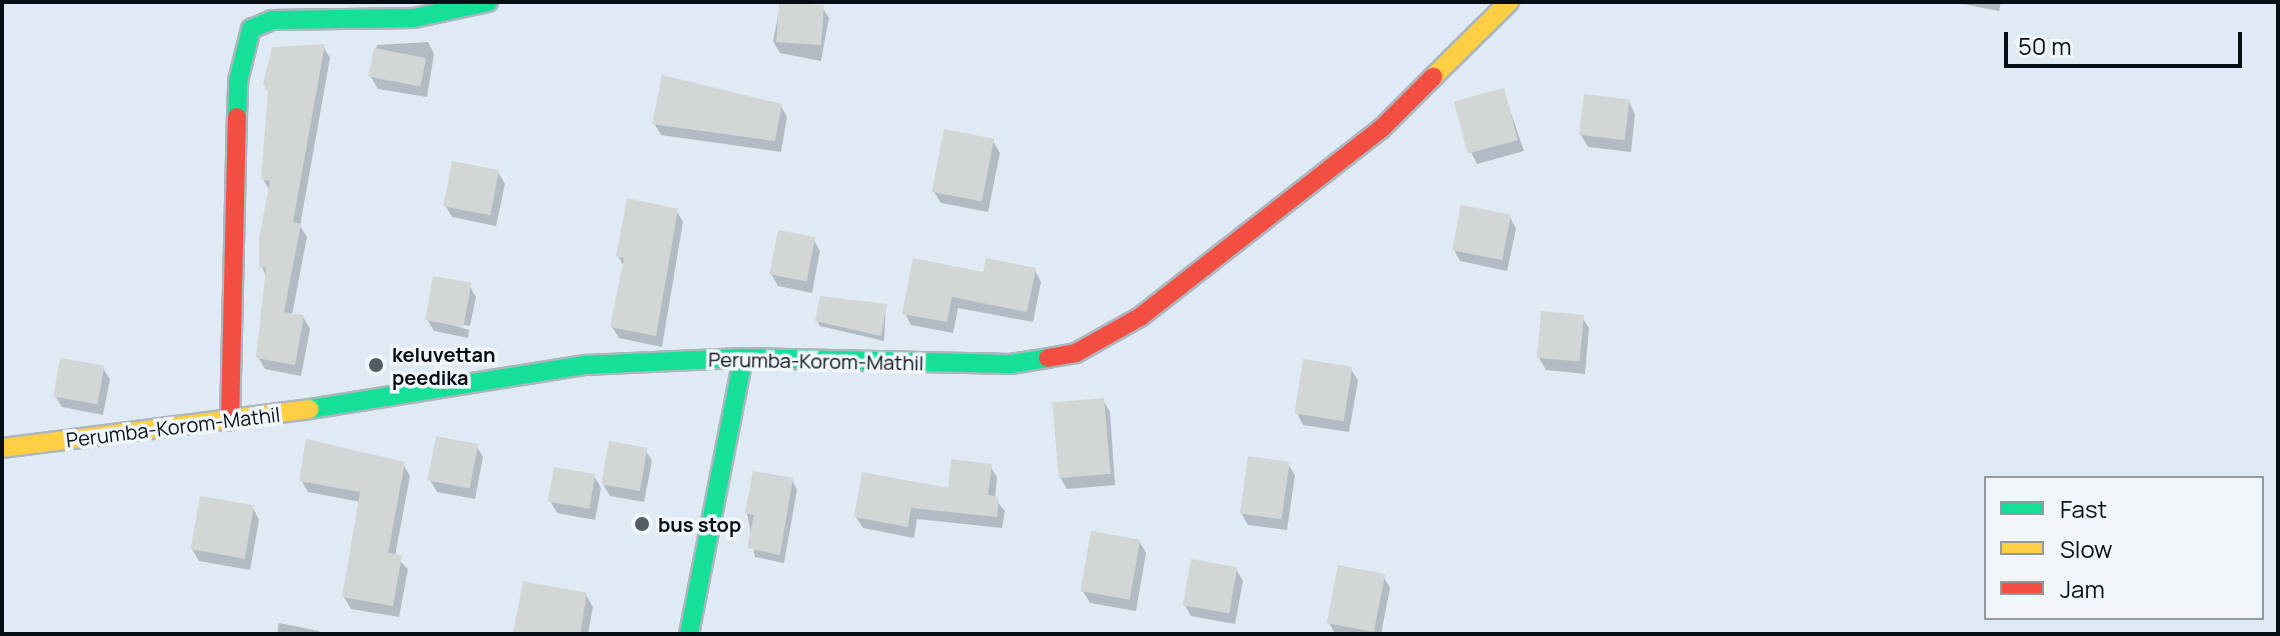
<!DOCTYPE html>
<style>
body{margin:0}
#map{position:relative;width:2280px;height:636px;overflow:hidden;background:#dfeaf4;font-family:Manrope,sans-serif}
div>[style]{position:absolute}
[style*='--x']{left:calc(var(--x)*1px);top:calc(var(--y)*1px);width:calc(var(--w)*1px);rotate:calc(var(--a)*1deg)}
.shadow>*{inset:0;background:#0003}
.building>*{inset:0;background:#d2d7d6;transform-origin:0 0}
.roads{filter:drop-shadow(2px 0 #adb6bf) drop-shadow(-2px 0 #adb6bf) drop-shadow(0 2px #adb6bf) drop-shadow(0 -2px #adb6bf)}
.fast>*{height:18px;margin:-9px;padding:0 9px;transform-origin:9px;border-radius:9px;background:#16e098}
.slow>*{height:18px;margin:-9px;padding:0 9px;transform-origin:9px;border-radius:9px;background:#ffcf43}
.jam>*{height:18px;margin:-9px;padding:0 9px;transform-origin:9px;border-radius:9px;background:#f24e42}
.dots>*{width:22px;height:22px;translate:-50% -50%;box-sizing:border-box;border:4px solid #f1f6fa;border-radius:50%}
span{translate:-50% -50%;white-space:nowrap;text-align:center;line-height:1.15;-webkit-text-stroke:7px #f1f6fa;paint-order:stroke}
.poi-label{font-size:20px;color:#070f16;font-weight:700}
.left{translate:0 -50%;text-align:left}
.street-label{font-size:20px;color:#070f16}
.frame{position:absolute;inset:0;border:4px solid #070f16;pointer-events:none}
.legend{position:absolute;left:1984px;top:476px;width:280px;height:144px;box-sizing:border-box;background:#f1f6fa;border:2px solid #939a9f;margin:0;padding:10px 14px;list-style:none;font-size:24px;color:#070f16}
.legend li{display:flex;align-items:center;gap:16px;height:40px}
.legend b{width:40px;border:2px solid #939a9f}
.scale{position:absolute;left:2004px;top:32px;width:238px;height:36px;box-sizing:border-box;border:4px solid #070f16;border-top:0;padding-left:10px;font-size:24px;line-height:28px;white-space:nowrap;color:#070f16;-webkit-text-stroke:6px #f1f6fa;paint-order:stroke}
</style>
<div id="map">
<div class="shadow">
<i style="clip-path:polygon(781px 2px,822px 7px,829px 18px,821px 61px,780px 53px,773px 41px)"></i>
<i style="clip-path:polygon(1952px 2px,2001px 2px,1999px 11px)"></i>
<i style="clip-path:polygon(428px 42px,434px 54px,427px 97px,378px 89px,371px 77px,377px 45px)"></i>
<i style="clip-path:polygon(323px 46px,330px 58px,300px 226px,307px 237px,292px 315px,303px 317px,310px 329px,301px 376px,265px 369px,259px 358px,267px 277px,261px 266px,270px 191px,263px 179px)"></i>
<i style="clip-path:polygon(1503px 90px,1524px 151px,1477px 164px,1471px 152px)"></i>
<i style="clip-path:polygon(1629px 102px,1635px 114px,1631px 152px,1588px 147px,1581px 135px)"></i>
<i style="clip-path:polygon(781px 106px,787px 117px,781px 152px,661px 135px,654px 123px)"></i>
<i style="clip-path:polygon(993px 141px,1000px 153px,988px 212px,941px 203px,934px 192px)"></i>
<i style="clip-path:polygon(498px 172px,505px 184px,496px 226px,452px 217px,445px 205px)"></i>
<i style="clip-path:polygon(676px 210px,683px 222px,662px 347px,619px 338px,612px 327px,624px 267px,618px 256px)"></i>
<i style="clip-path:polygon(1510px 217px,1516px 229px,1507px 271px,1460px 261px,1454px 250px)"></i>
<i style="clip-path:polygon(813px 239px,820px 251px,812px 293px,778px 286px,771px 274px)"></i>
<i style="clip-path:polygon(1035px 270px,1041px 282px,1033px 322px,958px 308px,953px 333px,911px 325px,905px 313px,985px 274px)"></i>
<i style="clip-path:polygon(469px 285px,476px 297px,470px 326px,433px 319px,469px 330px,468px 338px,434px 331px,427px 319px)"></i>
<i style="clip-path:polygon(860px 301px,886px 306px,884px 341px,820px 326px,817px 321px)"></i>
<i style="clip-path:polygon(1582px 317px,1589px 328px,1585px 374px,1546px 370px,1539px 358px)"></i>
<i style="clip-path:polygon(103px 368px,110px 379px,103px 415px,62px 407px,55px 396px)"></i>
<i style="clip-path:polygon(1351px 369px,1358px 381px,1349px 432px,1303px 425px,1297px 413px)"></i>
<i style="clip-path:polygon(1103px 400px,1110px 412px,1115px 485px,1067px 489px,1060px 477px)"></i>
<i style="clip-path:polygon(476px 445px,483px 457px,475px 499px,437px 492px,430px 480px)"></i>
<i style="clip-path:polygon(645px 449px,652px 461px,644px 502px,610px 496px,603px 484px)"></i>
<i style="clip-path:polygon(403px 464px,410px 476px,395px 556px,408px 569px,399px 617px,351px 609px,344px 597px,361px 502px,308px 492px,301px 480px)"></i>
<i style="clip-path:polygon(1288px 464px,1295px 475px,1287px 530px,1248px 525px,1241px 513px)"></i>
<i style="clip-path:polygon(990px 466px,997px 477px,995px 499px,1005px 511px,1002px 528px,917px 519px,914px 538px,863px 528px,856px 517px,950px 490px)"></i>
<i style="clip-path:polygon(594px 476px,601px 488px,595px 520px,557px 513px,550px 501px)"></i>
<i style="clip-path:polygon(792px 480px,797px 490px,784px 563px,755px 557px,747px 513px)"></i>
<i style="clip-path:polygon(253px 508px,259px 520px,250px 570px,199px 561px,192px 549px)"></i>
<i style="clip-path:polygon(1139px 541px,1146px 553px,1136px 611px,1090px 603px,1083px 591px)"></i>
<i style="clip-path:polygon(1236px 569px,1243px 581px,1235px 624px,1191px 616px,1184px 604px)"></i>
<i style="clip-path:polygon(1383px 576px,1390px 588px,1381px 634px,1335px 634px,1329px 623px)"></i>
<i style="clip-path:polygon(586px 595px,593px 607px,588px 634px,517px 634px)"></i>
<i style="clip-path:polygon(279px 623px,319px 631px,321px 634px,277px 634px)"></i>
</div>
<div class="building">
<i style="left:779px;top:2px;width:45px;height:40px;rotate:4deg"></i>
<i style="clip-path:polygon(325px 44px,293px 222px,301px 224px,284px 312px,304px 315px,295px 365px,256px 358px,266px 268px,259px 267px,259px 238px,270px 181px,261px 179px,268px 92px,263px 84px,272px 47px)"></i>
<i style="left:374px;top:48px;width:53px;height:29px;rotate:11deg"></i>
<i style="clip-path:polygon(662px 75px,782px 104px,775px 141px,652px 124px)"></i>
<i style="left:1504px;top:88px;width:54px;height:52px;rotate:75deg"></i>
<i style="left:1584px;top:94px;width:46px;height:41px;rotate:7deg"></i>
<i style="left:944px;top:129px;width:51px;height:64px;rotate:11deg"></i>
<i style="left:452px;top:161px;width:48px;height:46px;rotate:11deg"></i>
<i style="clip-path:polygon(627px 198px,678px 209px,656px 336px,610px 327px,624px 258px,616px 256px)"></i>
<i style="left:1461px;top:205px;width:51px;height:46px;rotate:11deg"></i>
<i style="left:778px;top:230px;width:38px;height:45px;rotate:11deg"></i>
<i style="clip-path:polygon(913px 258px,983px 272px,986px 258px,1036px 268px,1027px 312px,952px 297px,947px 322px,902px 314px)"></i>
<i style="left:433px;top:276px;width:39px;height:45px;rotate:10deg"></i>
<i style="clip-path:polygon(820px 296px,887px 304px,881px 336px,815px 321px)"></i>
<i style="left:1541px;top:311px;width:43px;height:47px;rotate:5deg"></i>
<i style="left:60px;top:358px;width:45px;height:39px;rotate:10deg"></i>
<i style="left:1303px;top:359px;width:50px;height:55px;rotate:9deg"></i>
<i style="left:1104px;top:398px;width:76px;height:52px;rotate:85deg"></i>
<i style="left:436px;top:436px;width:43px;height:45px;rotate:11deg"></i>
<i style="clip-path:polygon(306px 439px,405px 462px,388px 553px,402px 555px,393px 606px,342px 597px,360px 492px,299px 481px)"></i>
<i style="left:609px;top:441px;width:39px;height:44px;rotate:10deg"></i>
<i style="left:1248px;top:456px;width:42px;height:58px;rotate:8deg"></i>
<i style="clip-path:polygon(951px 459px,992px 464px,988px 495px,999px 497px,997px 517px,911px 508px,908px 527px,854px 517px,862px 472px,948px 488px)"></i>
<i style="left:554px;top:467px;width:42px;height:35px;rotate:10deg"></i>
<i style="clip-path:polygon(753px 471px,793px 478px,780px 555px,747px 548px,754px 515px,745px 513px)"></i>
<i style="left:200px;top:496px;width:55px;height:54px;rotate:10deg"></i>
<i style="left:1091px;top:531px;width:50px;height:61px;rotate:10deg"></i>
<i style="left:1191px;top:559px;width:47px;height:47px;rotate:10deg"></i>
<i style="left:1338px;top:565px;width:48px;height:59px;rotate:11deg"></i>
<i style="clip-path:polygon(523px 581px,587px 593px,580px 634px,513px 634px)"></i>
</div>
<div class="roads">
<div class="fast">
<i style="--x:237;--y:117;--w:36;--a:-88"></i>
<i style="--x:238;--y:81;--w:54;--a:-76"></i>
<i style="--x:251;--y:29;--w:23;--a:-23"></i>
<i style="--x:272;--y:20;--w:142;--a:-0.8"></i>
<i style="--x:414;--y:18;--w:76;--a:-12.2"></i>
<i style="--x:310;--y:409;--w:279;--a:-9.1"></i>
<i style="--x:586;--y:365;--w:157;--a:-2.6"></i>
<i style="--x:743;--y:358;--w:268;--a:1.3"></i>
<i style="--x:1011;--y:364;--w:37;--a:-9"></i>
<i style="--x:689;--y:634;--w:281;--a:-78.9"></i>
</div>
<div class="slow">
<i style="--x:1433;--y:77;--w:107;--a:-44.6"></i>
<i style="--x:2;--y:448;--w:310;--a:-7.2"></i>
</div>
<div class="jam">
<i style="--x:1048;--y:358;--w:28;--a:-10"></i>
<i style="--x:1076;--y:353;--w:73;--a:-29.4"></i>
<i style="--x:1140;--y:317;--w:306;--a:-38"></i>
<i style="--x:1381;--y:129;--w:74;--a:-45"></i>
<i style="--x:230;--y:421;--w:304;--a:-88.7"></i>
</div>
</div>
<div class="dots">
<i style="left:376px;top:365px;background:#535c64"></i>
<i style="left:642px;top:524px;background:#535c64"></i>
</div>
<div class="poi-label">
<span class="left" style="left:392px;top:366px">keluvettan<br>peedika</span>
<span class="left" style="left:658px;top:524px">bus stop</span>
</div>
<div class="street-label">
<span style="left:816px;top:361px;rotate:1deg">Perumba-Korom-Mathil</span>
<span style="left:173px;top:427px;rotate:-7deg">Perumba-Korom-Mathil</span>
</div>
<div class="frame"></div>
<ul class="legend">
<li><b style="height:10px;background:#16e098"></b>Fast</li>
<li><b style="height:10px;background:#ffcf43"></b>Slow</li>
<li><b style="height:10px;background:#f24e42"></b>Jam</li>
</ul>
<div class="scale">50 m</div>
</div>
